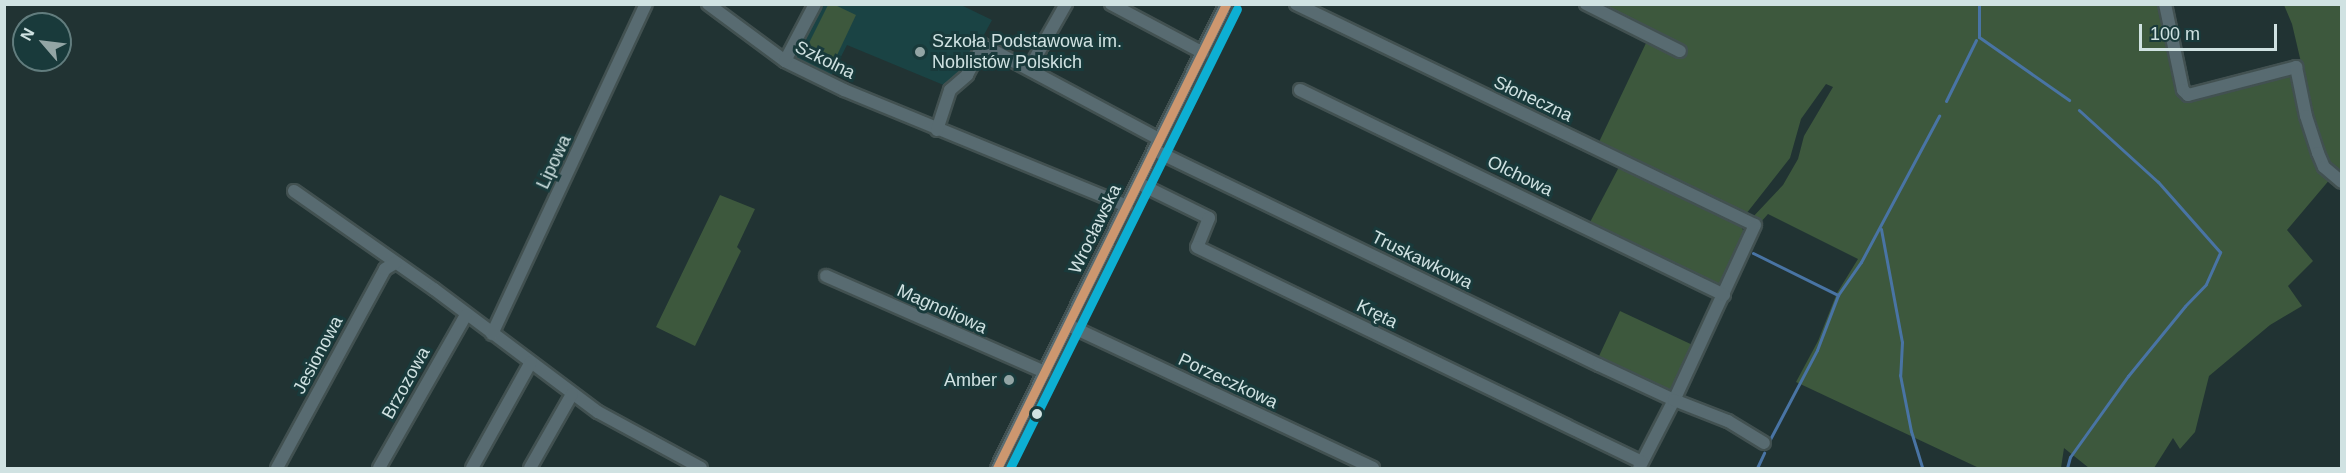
<!DOCTYPE html>
<meta charset="utf-8">
<style>
body{margin:0}
#map{position:relative;width:2346px;height:473px;overflow:hidden;background:#213333;font-family:Arial,sans-serif}
div>[style]{position:absolute}
[style*='--x']{left:calc(var(--x)*1px);top:calc(var(--y)*1px);width:calc(var(--w)*1px);rotate:calc(var(--a)*1deg)}
.built>*{inset:0;background:#1a4344}
.green>*{inset:0;background:#3d583d;transform-origin:0 0}
.stream>*{height:3px;margin:-1.5px;padding:0 1.5px;transform-origin:1.5px;border-radius:1.5px;background:#4974a4}
.roads{filter:drop-shadow(2px 0 #425151) drop-shadow(-2px 0 #425151) drop-shadow(0 2px #425151) drop-shadow(0 -2px #425151)}
.minor>*{height:12px;margin:-6px;padding:0 6px;transform-origin:6px;border-radius:6px;background:#586b71}
.bus-1>*{height:9px;margin:-4.5px;padding:0 4.5px;transform-origin:4.5px;border-radius:4.5px;background:#cd976f}
.bus-2>*{height:9px;margin:-4.5px;padding:0 4.5px;transform-origin:4.5px;border-radius:4.5px;background:#0dafd3}
.dots>*{width:16px;height:16px;translate:-50% -50%;box-sizing:border-box;border:3px solid #193a3b;border-radius:50%}
span{translate:-50% -50%;white-space:nowrap;text-align:center;line-height:1.15;-webkit-text-stroke:6px #193a3b;paint-order:stroke}
.poi-label{font-size:18px;color:#d0e2e2}
.left{translate:0 -50%;text-align:left}
.right{translate:-100% -50%;text-align:right}
.street-label{font-size:18px;color:#d0e2e2}
.frame{position:absolute;inset:0;border:6px solid #d0e2e2;pointer-events:none}
.north{position:absolute;left:12px;top:12px;width:60px;height:60px;box-sizing:border-box;background:#193a3b;border:2px solid #627d7e;border-radius:50%;rotate:298deg;font-size:16px;font-weight:700;line-height:24px;text-align:center;color:#d0e2e2}
.north::after{content:'';display:block;margin:auto;width:21px;height:27px;background:#93a5a5;clip-path:polygon(50% 0,100% 100%,50% 72%,0 100%)}
.scale{position:absolute;left:2139px;top:24px;width:138px;height:27px;box-sizing:border-box;border:3px solid #d0e2e2;border-top:0;padding-left:8px;font-size:18px;line-height:21px;white-space:nowrap;color:#d0e2e2;-webkit-text-stroke:4px #193a3b;paint-order:stroke}
</style>
<div id="map">
<div class="built">
<i style="clip-path:polygon(822px 5px,961px 5px,992px 20px,965px 70px,946px 86px,847px 45px,830px 78px,795px 60px)"></i>
</div>
<div class="green">
<i style="clip-path:polygon(828px 5px,835px 5px,856px 15px,830px 70px,802px 57px)"></i>
<i style="clip-path:polygon(1580px 5px,2169px 5px,2161px 16px,2179px 90px,2291px 73px,2331px 178px,2287px 230px,2313px 261px,2288px 286px,2302px 306px,2270px 325px,2209px 376px,2195px 432px,2180px 449px,2173px 438px,2154px 468px,2089px 468px,2064px 448px,2061px 468px,1979px 468px,1796px 382px,1818px 341px,1837px 293px,1858px 259px,1768px 214px,1760px 223px,1751px 219px,1783px 185px,1798px 159px,1804px 136px,1833px 87px,1826px 84px,1801px 119px,1790px 158px,1746px 214px,1640px 165px,1599px 142px,1647px 41px)"></i>
<i style="clip-path:polygon(2284px 5px,2341px 6px,2341px 177px,2323px 156px,2292px 24px)"></i>
<i style="clip-path:polygon(1619px 167px,1642px 175px,1739px 222px,1744px 232px,1744px 241px,1722px 285px,1715px 287px,1588px 226px)"></i>
<i style="clip-path:polygon(720px 195px,755px 209px,737px 247px,741px 251px,695px 346px,656px 327px)"></i>
<i style="left:1620px;top:311px;width:82px;height:51px;rotate:25deg"></i>
</div>
<div class="stream">
<i style="--x:1979;--y:4;--w:33;--a:90"></i>
<i style="--x:1979;--y:37;--w:110;--a:35"></i>
<i style="--x:1946;--y:101;--w:68;--a:-63.8"></i>
<i style="--x:1881;--y:229;--w:115;--a:79.5"></i>
<i style="--x:1902;--y:342;--w:33;--a:93"></i>
<i style="--x:1900;--y:375;--w:57;--a:78.9"></i>
<i style="--x:1911;--y:431;--w:39;--a:73"></i>
<i style="--x:1753;--y:253;--w:95;--a:26.3"></i>
<i style="--x:1768;--y:443;--w:105;--a:-62.2"></i>
<i style="--x:1817;--y:350;--w:59;--a:-69.1"></i>
<i style="--x:1838;--y:295;--w:40;--a:-55.1"></i>
<i style="--x:1861;--y:262;--w:166;--a:-61.9"></i>
<i style="--x:1757;--y:468;--w:17;--a:-65"></i>
<i style="--x:2067;--y:468;--w:11;--a:-75"></i>
<i style="--x:2070;--y:457;--w:100;--a:-54.4"></i>
<i style="--x:2128;--y:376;--w:90;--a:-50.8"></i>
<i style="--x:2185;--y:306;--w:30;--a:-46"></i>
<i style="--x:2206;--y:284;--w:35;--a:-66"></i>
<i style="--x:2220;--y:252;--w:94;--a:-131.5"></i>
<i style="--x:2158;--y:182;--w:107;--a:-137.7"></i>
</div>
<div class="roads">
<div class="minor">
<i style="--x:708;--y:4;--w:96;--a:36.5"></i>
<i style="--x:785;--y:61;--w:66;--a:26.2"></i>
<i style="--x:844;--y:90;--w:306;--a:22.3"></i>
<i style="--x:1111;--y:4;--w:104;--a:28"></i>
<i style="--x:1296;--y:4;--w:509;--a:25.71"></i>
<i style="--x:1755;--y:225;--w:193;--a:114.8"></i>
<i style="--x:1674;--y:400;--w:76;--a:117.2"></i>
<i style="--x:1586;--y:4;--w:105;--a:26.6"></i>
<i style="--x:2165;--y:4;--w:88;--a:78.2"></i>
<i style="--x:2183;--y:90;--w:7;--a:45"></i>
<i style="--x:2188;--y:95;--w:112;--a:-14.5"></i>
<i style="--x:2296;--y:67;--w:50;--a:78.5"></i>
<i style="--x:2306;--y:116;--w:39;--a:72"></i>
<i style="--x:2318;--y:153;--w:15;--a:67"></i>
<i style="--x:2324;--y:167;--w:23;--a:40"></i>
<i style="--x:785;--y:61;--w:64;--a:-62.2"></i>
<i style="--x:1029;--y:69;--w:75;--a:-60.4"></i>
<i style="--x:1300;--y:90;--w:471;--a:25.8"></i>
<i style="--x:937;--y:130;--w:42;--a:-72"></i>
<i style="--x:950;--y:90;--w:23;--a:-41"></i>
<i style="--x:967;--y:75;--w:34;--a:-62"></i>
<i style="--x:983;--y:45;--w:200;--a:28.1"></i>
<i style="--x:1154;--y:150;--w:494;--a:25.8"></i>
<i style="--x:1599;--y:365;--w:83;--a:25"></i>
<i style="--x:1674;--y:400;--w:58;--a:21.3"></i>
<i style="--x:1728;--y:421;--w:42;--a:31.4"></i>
<i style="--x:1138;--y:183;--w:79;--a:26.2"></i>
<i style="--x:1209;--y:218;--w:31;--a:112"></i>
<i style="--x:1197;--y:247;--w:494;--a:25.8"></i>
<i style="--x:294;--y:191;--w:171;--a:35"></i>
<i style="--x:434;--y:289;--w:205;--a:36.9"></i>
<i style="--x:598;--y:412;--w:117;--a:28.5"></i>
<i style="--x:826;--y:276;--w:239;--a:23.7"></i>
<i style="--x:1068;--y:325;--w:337;--a:25.1"></i>
<i style="--x:492;--y:334;--w:364;--a:-65"></i>
<i style="--x:277;--y:468;--w:226;--a:-61.5"></i>
<i style="--x:385;--y:269;--w:12;--a:-31"></i>
<i style="--x:379;--y:468;--w:176;--a:-60.4"></i>
<i style="--x:472;--y:468;--w:121;--a:-60.9"></i>
<i style="--x:530;--y:468;--w:85;--a:-60.4"></i>
<i style="--x:997;--y:468;--w:517;--a:-63.73"></i>
</div>
</div>
<div class="bus-1">
<i style="--x:997;--y:468;--w:517;--a:-63.73"></i>
</div>
<div class="bus-2">
<i style="--x:1010;--y:468;--w:512;--a:-63.69"></i>
</div>
<div class="dots">
<i style="left:920px;top:52px;background:#93a5a5"></i>
<i style="left:1009px;top:380px;background:#93a5a5"></i>
<i style="left:1037px;top:414px;background:#d0e2e2"></i>
</div>
<div class="poi-label">
<span class="left" style="left:932px;top:52px">Szkoła Podstawowa im.<br>Noblistów Polskich</span>
<span class="right" style="left:997px;top:380px">Amber</span>
</div>
<div class="street-label">
<span style="left:825px;top:60px;rotate:26deg">Szkolna</span>
<span style="left:1533px;top:99px;rotate:25deg">Słoneczna</span>
<span style="left:554px;top:162px;rotate:-65deg">Lipowa</span>
<span style="left:1520px;top:176px;rotate:26deg">Olchowa</span>
<span style="left:1095px;top:229px;rotate:-64deg">Wrocławska</span>
<span style="left:1422px;top:260px;rotate:26deg">Truskawkowa</span>
<span style="left:942px;top:309px;rotate:24deg">Magnoliowa</span>
<span style="left:1377px;top:314px;rotate:26deg">Kręta</span>
<span style="left:318px;top:355px;rotate:-62deg">Jesionowa</span>
<span style="left:1228px;top:381px;rotate:25deg">Porzeczkowa</span>
<span style="left:406px;top:383px;rotate:-61deg">Brzozowa</span>
</div>
<div class="frame"></div>
<div class="north">N</div>
<div class="scale">100 m</div>
</div>
